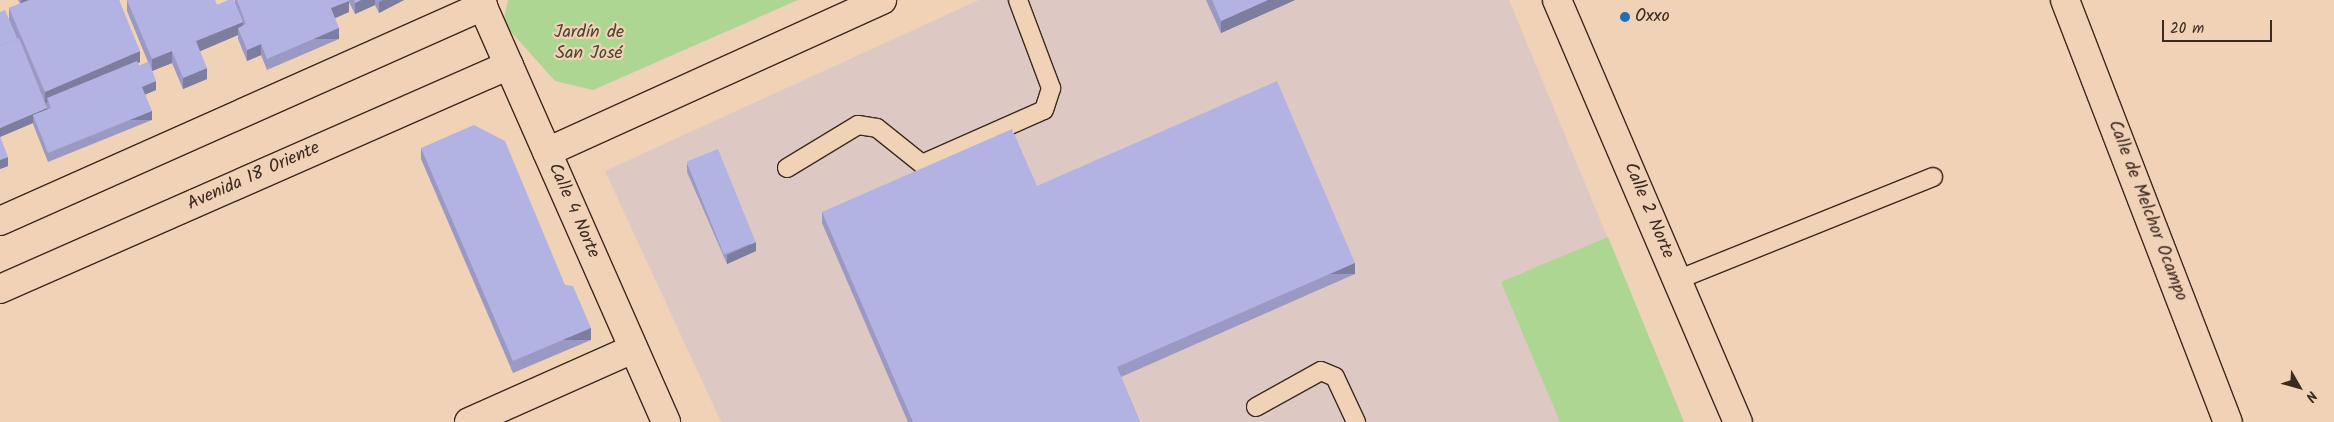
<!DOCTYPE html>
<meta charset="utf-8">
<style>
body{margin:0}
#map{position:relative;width:2334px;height:422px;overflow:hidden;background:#f0d2b6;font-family:Kalam,sans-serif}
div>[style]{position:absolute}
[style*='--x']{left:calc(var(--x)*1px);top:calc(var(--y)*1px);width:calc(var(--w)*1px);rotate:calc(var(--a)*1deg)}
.built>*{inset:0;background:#ddc8c4}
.green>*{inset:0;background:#aed693}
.roads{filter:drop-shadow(1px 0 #3b2a1e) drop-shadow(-1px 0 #3b2a1e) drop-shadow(0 1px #3b2a1e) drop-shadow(0 -1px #3b2a1e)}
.service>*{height:18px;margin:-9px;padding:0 9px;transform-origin:9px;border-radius:9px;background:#f0d2b6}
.minor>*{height:28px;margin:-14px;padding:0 14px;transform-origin:14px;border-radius:14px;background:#f0d2b6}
.tertiary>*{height:28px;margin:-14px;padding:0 14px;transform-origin:14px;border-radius:14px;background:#f0d2b6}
.wall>*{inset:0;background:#9999c3}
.shaded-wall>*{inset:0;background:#7d7d9f;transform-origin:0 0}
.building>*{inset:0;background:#b2b2e3;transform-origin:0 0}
.dots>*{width:14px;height:14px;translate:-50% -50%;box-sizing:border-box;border:2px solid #f0d2b6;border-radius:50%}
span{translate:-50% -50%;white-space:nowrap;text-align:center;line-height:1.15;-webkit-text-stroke:4.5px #f0d2b6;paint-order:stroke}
.poi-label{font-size:18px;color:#3b2a1e}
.left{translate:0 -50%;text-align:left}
.park-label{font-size:18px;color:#4c4430}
.street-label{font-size:18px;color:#3b2a1e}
.north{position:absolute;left:2274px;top:362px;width:50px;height:50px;-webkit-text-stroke:4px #f0d2b6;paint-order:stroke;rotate:128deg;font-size:14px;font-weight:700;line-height:20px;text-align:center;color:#3b2a1e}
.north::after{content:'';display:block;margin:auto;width:18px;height:22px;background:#3b2a1e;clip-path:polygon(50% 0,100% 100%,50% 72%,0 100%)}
.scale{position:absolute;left:2162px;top:20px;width:110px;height:22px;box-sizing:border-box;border:2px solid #3b2a1e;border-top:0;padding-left:6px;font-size:15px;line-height:18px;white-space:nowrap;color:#3b2a1e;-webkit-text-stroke:4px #f0d2b6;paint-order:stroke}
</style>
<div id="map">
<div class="built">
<i style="clip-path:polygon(979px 0,1509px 0,1684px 422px,721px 422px,605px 171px)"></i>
</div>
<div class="green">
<i style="clip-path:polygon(508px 0,798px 0,593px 90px,555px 81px,503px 23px)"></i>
<i style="clip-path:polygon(1608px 237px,1684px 422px,1560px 422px,1501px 282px)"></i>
</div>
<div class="roads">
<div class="service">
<i style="--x:787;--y:168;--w:83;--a:-31.2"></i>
<i style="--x:858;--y:125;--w:19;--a:9"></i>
<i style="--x:877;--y:128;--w:58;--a:38.7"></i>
<i style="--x:922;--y:164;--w:133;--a:-23.9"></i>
<i style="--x:1044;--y:110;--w:23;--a:-72"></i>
<i style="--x:1051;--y:88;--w:94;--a:-110.6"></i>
<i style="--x:1677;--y:280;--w:276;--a:-21.9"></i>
<i style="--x:1256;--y:407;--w:74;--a:-29"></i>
<i style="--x:1321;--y:371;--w:15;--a:23"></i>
<i style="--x:1335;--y:377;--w:50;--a:65"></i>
</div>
<div class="minor">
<i style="--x:2065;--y:0;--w:452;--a:68.9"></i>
<i style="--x:547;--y:152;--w:368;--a:-24.4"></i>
<i style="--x:0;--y:221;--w:529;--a:-24"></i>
<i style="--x:0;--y:289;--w:556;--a:-23.75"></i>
<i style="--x:469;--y:422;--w:180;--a:-24"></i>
</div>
<div class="tertiary">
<i style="--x:480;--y:0;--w:461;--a:66.2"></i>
<i style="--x:1557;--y:0;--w:459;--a:66.8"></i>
</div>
</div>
<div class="wall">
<i style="clip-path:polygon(18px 0,119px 0,140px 62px,138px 63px,139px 66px,148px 62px,127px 11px,127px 0,217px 5px,235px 2px,235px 0,404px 0,379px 13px,375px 5px,355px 14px,349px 2px,349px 12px,335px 18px,339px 39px,267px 70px,261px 55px,247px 61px,238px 39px,238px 35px,200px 51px,207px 79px,183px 89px,172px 63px,152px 71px,156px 90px,145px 94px,152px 120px,48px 162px,33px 124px,33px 123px,0 137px,8px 166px,0 169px,0 12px,17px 39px,9px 20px,9px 8px,20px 4px)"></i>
<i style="clip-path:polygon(1206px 0,1295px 0,1221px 33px)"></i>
<i style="clip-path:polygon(421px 148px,565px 285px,591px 340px,513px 373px,421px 159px)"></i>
<i style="clip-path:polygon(687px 163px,756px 251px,727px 264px,687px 172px)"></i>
<i style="clip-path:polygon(1037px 186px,1355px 274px,1121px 377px,1140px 422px,908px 422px,822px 223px,822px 212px)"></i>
</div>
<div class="shaded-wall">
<i style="clip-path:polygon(21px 0,40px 0,21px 8px)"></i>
<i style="clip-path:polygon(361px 0,375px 0,375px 5px,355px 14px,355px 3px)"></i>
<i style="clip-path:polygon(383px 0,404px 0,379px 13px,379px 2px)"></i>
<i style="clip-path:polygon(1268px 0,1295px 0,1221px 33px,1221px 21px)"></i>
<i style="clip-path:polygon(349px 1px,349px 12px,331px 20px,331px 8px)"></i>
<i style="clip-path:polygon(243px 22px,243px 33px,238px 28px,238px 35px,196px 53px,196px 41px)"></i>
<i style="left:339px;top:28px;width:11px;height:78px;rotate:90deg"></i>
<i style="clip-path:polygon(261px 44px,261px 55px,247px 61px,247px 50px)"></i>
<i style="clip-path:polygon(140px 51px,140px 62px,48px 102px,47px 98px,47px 103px,45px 103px,45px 92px)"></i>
<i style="clip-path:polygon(172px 51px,172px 63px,152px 71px,152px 59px)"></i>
<i style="clip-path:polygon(207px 68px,207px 79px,183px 89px,183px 78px)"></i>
<i style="clip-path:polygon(156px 81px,156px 90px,142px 96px,142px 87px)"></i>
<i style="clip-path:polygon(47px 108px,47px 117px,33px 115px,33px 123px,0 137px,0 128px)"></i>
<i style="left:152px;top:111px;width:9px;height:112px;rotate:90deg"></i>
<i style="clip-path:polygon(8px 157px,8px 166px,0 169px,0 160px)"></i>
<i style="clip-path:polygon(756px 242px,756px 251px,727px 264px,727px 255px)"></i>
<i style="left:1355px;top:263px;width:11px;height:260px;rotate:90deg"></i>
<i style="left:591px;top:328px;width:12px;height:85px;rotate:90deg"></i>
</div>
<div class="building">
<i style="clip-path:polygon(29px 0,119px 0,140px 51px,45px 92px,9px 8px)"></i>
<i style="clip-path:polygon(127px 0,215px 0,217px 5px,228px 0,234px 0,243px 22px,196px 41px,207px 68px,183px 78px,172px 51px,152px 59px)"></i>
<i style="clip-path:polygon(237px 0,349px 0,349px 1px,331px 8px,339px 28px,267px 59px,261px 44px,247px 50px,238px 28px,246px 24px)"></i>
<i style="clip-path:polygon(354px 0,361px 0,355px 3px)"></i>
<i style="clip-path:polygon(1212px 0,1268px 0,1221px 21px)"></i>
<i style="clip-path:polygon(5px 10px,17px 39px,0 46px,0 12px)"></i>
<i style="clip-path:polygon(19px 38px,47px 108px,0 128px,0 46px)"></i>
<i style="clip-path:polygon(137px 61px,139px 66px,149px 62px,156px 81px,142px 87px,152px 111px,48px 153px,33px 115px,51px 108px,47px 98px)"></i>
<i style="clip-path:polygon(1277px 81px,1355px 263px,1117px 367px,1140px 422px,913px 422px,822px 212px,1012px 129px,1037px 186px)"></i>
<i style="clip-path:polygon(474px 125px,505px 141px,565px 285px,573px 286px,591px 328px,513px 361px,421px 148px)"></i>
<i style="clip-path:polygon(0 136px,8px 157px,0 160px)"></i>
<i style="left:718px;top:149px;width:100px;height:34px;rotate:68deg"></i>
</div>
<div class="dots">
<i style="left:1625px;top:17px;background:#1f6fb2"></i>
</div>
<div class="poi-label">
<span class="left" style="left:1635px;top:17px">Oxxo</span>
</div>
<div class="park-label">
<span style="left:589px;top:44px">Jardín de<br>San José</span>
</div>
<div class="street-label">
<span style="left:254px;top:177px;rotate:-24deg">Avenida 18 Oriente</span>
<span style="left:573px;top:211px;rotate:66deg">Calle 4 Norte</span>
<span style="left:1648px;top:211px;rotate:67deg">Calle 2 Norte</span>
<span style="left:2147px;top:211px;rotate:69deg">Calle de Melchor Ocampo</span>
</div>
<div class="north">N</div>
<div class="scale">20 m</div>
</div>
